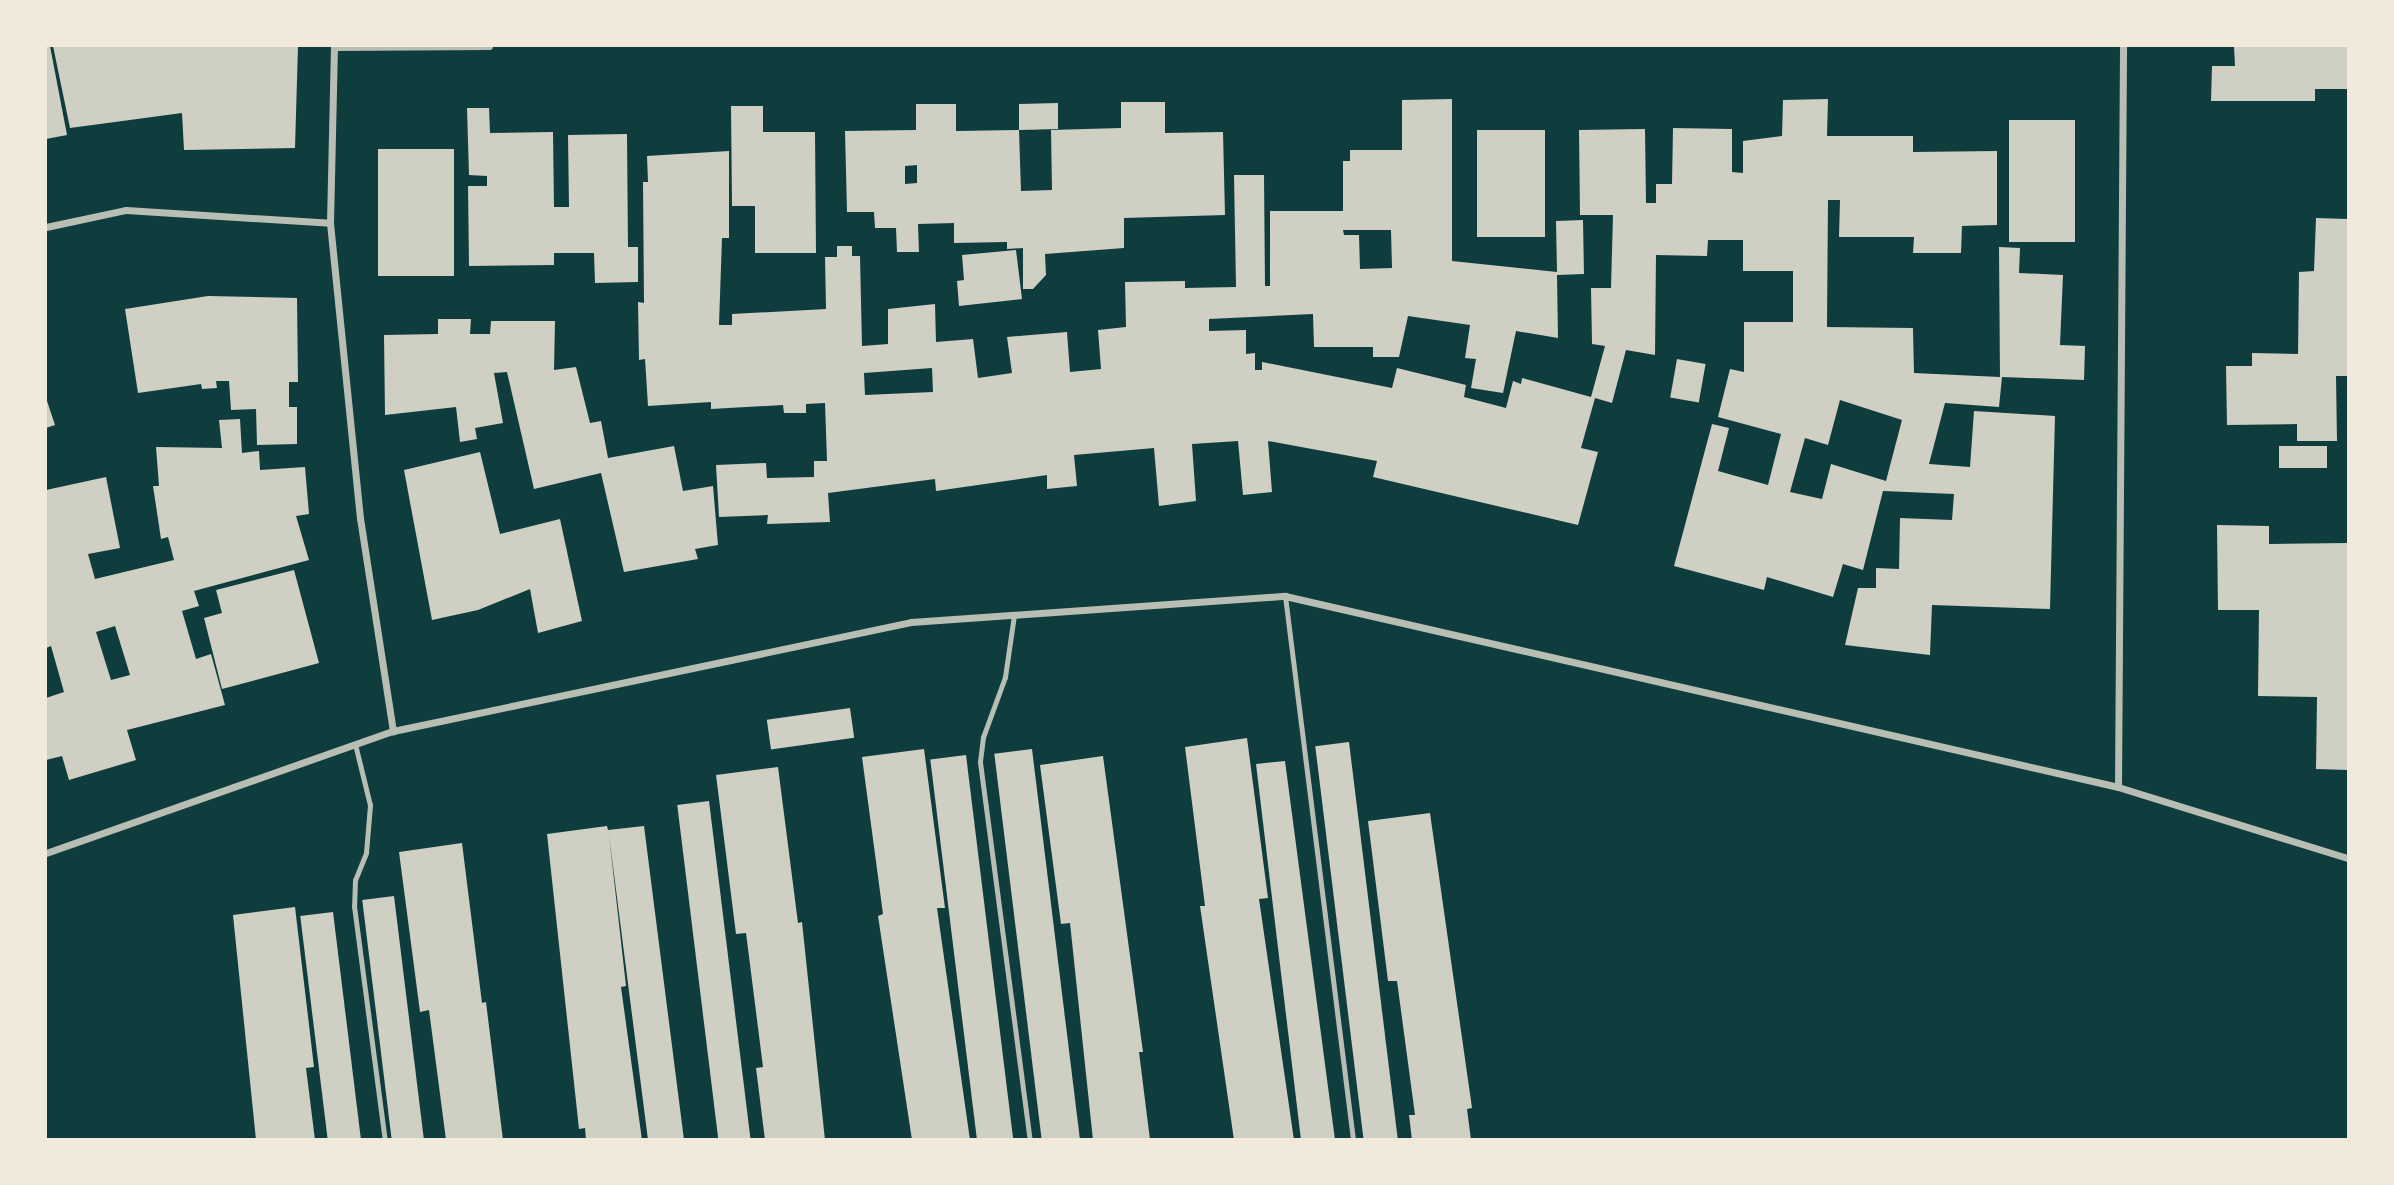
<!DOCTYPE html>
<style>
body{margin:0}
#map{position:relative;width:2394px;height:1185px;overflow:hidden;background:#0f3d3e;font-family:"Work Sans",sans-serif}
div>[style]{position:absolute}
[style*='--x']{left:calc(var(--x)*1px);top:calc(var(--y)*1px);width:calc(var(--w)*1px);rotate:calc(var(--a)*1deg)}
.building>*{inset:0;background:#cfcfc3;transform-origin:0 0}
.service>*{height:5px;margin:-2.5px;padding:0 2.5px;transform-origin:2.5px;border-radius:2.5px;background:#b8beb3}
.minor>*{height:7px;margin:-3.5px;padding:0 3.5px;transform-origin:3.5px;border-radius:3.5px;background:#b8beb3}
span{translate:-50% -50%;white-space:nowrap;text-align:center;line-height:1.15;-webkit-text-stroke:7px #f1e9da;paint-order:stroke}
.frame{position:absolute;inset:0;border:47px solid #f1e9da;pointer-events:none}
</style>
<div id="map">
<div class="building">
<i style="clip-path:polygon(46px 46px,50px 46px,67px 135px,46px 139px)"></i>
<i style="clip-path:polygon(53px 46px,298px 46px,295px 148px,184px 150px,182px 113px,70px 128px)"></i>
<i style="clip-path:polygon(2234px 46px,2348px 46px,2348px 89px,2315px 89px,2315px 101px,2211px 101px,2212px 66px,2235px 66px)"></i>
<i style="clip-path:polygon(evenodd,1452px 99px,1452px 261px,1557px 272px,1556px 221px,1583px 220px,1584px 274px,1557px 275px,1558px 338px,1516px 331px,1503px 393px,1471px 388px,1476px 359px,1465px 358px,1470px 325px,1408px 316px,1399px 357px,1373px 357px,1373px 347px,1314px 347px,1313px 314px,1209px 319px,1209px 331px,1246px 330px,1246px 354px,1255px 353px,1255px 370px,1262px 370px,1262px 362px,1392px 388px,1397px 368px,1466px 385px,1464px 397px,1506px 408px,1513px 381px,1521px 384px,1522px 378px,1591px 397px,1605px 346px,1592px 344px,1591px 288px,1611px 288px,1613px 215px,1580px 215px,1579px 130px,1645px 129px,1646px 203px,1656px 203px,1656px 184px,1672px 184px,1673px 128px,1732px 129px,1732px 172px,1743px 173px,1743px 141px,1782px 136px,1783px 100px,1828px 99px,1827px 136px,1913px 136px,1913px 152px,1997px 151px,1997px 225px,1962px 226px,1961px 253px,1913px 253px,1914px 237px,1839px 237px,1840px 200px,1828px 200px,1827px 327px,1913px 328px,1914px 373px,2000px 377px,1999px 247px,2020px 248px,2019px 273px,2063px 275px,2060px 345px,2085px 346px,2084px 380px,2002px 377px,1999px 407px,1945px 403px,1929px 464px,1970px 467px,1974px 411px,2055px 416px,2050px 609px,1932px 605px,1930px 655px,1845px 645px,1858px 588px,1876px 588px,1876px 568px,1899px 569px,1900px 518px,1952px 520px,1954px 494px,1883px 491px,1863px 570px,1843px 564px,1833px 597px,1767px 577px,1764px 590px,1674px 566px,1712px 424px,1729px 428px,1718px 471px,1768px 485px,1781px 434px,1718px 417px,1730px 369px,1744px 372px,1744px 322px,1793px 322px,1793px 271px,1743px 271px,1743px 240px,1708px 240px,1707px 256px,1656px 255px,1655px 355px,1626px 350px,1612px 403px,1595px 398px,1581px 448px,1598px 452px,1578px 525px,1373px 477px,1377px 461px,1268px 441px,1272px 492px,1243px 495px,1238px 441px,1192px 444px,1196px 501px,1159px 506px,1154px 448px,1074px 455px,1077px 486px,1047px 489px,1047px 475px,936px 491px,935px 479px,828px 493px,830px 522px,767px 524px,768px 515px,719px 517px,716px 465px,766px 463px,767px 478px,814px 477px,814px 461px,827px 461px,825px 403px,806px 404px,806px 413px,784px 413px,783px 405px,711px 409px,711px 402px,648px 406px,645px 359px,639px 360px,638px 302px,644px 303px,643px 182px,648px 182px,647px 156px,729px 151px,729px 238px,722px 238px,719px 325px,732px 325px,732px 314px,826px 309px,825px 257px,837px 257px,837px 246px,852px 246px,852px 256px,860px 256px,862px 346px,888px 344px,888px 309px,935px 304px,936px 342px,973px 339px,978px 378px,1012px 373px,1007px 337px,1067px 332px,1070px 372px,1101px 369px,1098px 330px,1126px 327px,1125px 282px,1185px 281px,1185px 288px,1236px 287px,1234px 175px,1264px 175px,1265px 286px,1270px 286px,1270px 211px,1343px 211px,1343px 161px,1350px 161px,1350px 150px,1402px 150px,1402px 100px,1452px 99px,1343px 230px,1391px 230px,1392px 268px,1360px 269px,1359px 235px,1344px 235px,1343px 230px,1452px 99px,932px 368px,933px 392px,865px 395px,864px 373px,932px 368px,1452px 99px,1840px 400px,1902px 420px,1886px 481px,1831px 464px,1822px 499px,1790px 492px,1805px 438px,1828px 445px,1840px 400px)"></i>
<i style="clip-path:polygon(evenodd,1121px 102px,1165px 102px,1165px 133px,1223px 132px,1225px 215px,1124px 218px,1124px 248px,1045px 254px,1046px 275px,1033px 289px,1023px 289px,1023px 248px,1007px 249px,1007px 242px,954px 243px,954px 223px,918px 224px,919px 252px,897px 252px,896px 228px,875px 228px,874px 212px,847px 212px,845px 131px,916px 130px,916px 104px,956px 104px,956px 131px,1019px 130px,1019px 104px,1058px 103px,1058px 129px,1019px 130px,1021px 191px,1052px 190px,1051px 130px,1121px 128px,1121px 102px,917px 165px,917px 183px,905px 184px,905px 166px,917px 165px)"></i>
<i style="clip-path:polygon(731px 106px,763px 106px,763px 132px,815px 132px,816px 253px,755px 253px,755px 206px,732px 206px)"></i>
<i style="clip-path:polygon(467px 108px,489px 108px,490px 133px,553px 132px,554px 207px,569px 207px,568px 135px,627px 134px,628px 247px,638px 247px,638px 282px,595px 283px,594px 253px,554px 253px,554px 265px,469px 266px,468px 186px,487px 186px,487px 176px,469px 175px)"></i>
<i style="left:2075px;top:120px;width:122px;height:66px;rotate:90deg"></i>
<i style="left:1477px;top:130px;width:68px;height:107px"></i>
<i style="left:378px;top:149px;width:76px;height:127px"></i>
<i style="clip-path:polygon(2316px 218px,2348px 219px,2348px 376px,2336px 376px,2337px 441px,2297px 441px,2297px 424px,2227px 425px,2226px 366px,2252px 366px,2252px 353px,2298px 354px,2299px 272px,2314px 271px)"></i>
<i style="clip-path:polygon(1016px 250px,1022px 299px,959px 306px,957px 281px,964px 280px,962px 255px)"></i>
<i style="clip-path:polygon(208px 296px,297px 298px,298px 382px,289px 382px,289px 407px,297px 407px,297px 444px,257px 445px,256px 409px,231px 410px,229px 381px,216px 381px,217px 388px,202px 389px,201px 384px,138px 393px,125px 309px)"></i>
<i style="clip-path:polygon(438px 319px,471px 319px,470px 334px,490px 334px,491px 321px,555px 321px,554px 370px,576px 367px,590px 423px,601px 421px,608px 458px,674px 446px,683px 491px,713px 486px,718px 545px,695px 549px,698px 559px,624px 572px,601px 473px,534px 489px,507px 372px,494px 373px,503px 423px,475px 428px,477px 439px,460px 442px,456px 407px,385px 415px,384px 335px,438px 334px)"></i>
<i style="left:1677px;top:359px;width:29px;height:39px;rotate:10deg"></i>
<i style="clip-path:polygon(46px 398px,55px 425px,46px 428px)"></i>
<i style="clip-path:polygon(evenodd,240px 419px,242px 453px,259px 451px,260px 470px,305px 467px,309px 514px,296px 516px,309px 560px,194px 591px,199px 606px,182px 611px,196px 659px,211px 654px,225px 705px,127px 730px,136px 760px,69px 780px,62px 756px,46px 760px,46px 698px,64px 692px,51px 646px,46px 648px,46px 490px,106px 477px,120px 548px,88px 554px,95px 579px,174px 560px,168px 537px,161px 539px,153px 486px,159px 486px,156px 447px,222px 448px,219px 420px,240px 419px,115px 626px,130px 675px,111px 680px,96px 632px,115px 626px)"></i>
<i style="left:2279px;top:446px;width:48px;height:22px"></i>
<i style="clip-path:polygon(480px 452px,500px 534px,560px 519px,582px 621px,538px 633px,530px 589px,478px 610px,432px 620px,404px 470px)"></i>
<i style="clip-path:polygon(2217px 525px,2269px 526px,2269px 544px,2348px 543px,2348px 770px,2316px 769px,2317px 697px,2258px 696px,2259px 610px,2218px 610px)"></i>
<i style="clip-path:polygon(294px 570px,319px 663px,222px 689px,204px 618px,222px 613px,216px 590px)"></i>
<i style="left:850px;top:708px;width:30px;height:84px;rotate:82deg"></i>
<i style="clip-path:polygon(1247px 738px,1268px 898px,1259px 899px,1294px 1140px,1234px 1140px,1200px 906px,1205px 906px,1185px 747px)"></i>
<i style="left:1349px;top:742px;width:401px;height:34px;rotate:83deg"></i>
<i style="clip-path:polygon(924px 749px,945px 908px,937px 908px,970px 1140px,912px 1140px,878px 916px,883px 914px,862px 757px)"></i>
<i style="left:1032px;top:749px;width:394px;height:38px;rotate:83deg"></i>
<i style="left:966px;top:755px;width:388px;height:36px;rotate:83deg"></i>
<i style="clip-path:polygon(1103px 756px,1143px 1052px,1139px 1052px,1150px 1140px,1093px 1140px,1070px 923px,1061px 924px,1040px 765px)"></i>
<i style="clip-path:polygon(1285px 761px,1335px 1140px,1301px 1140px,1256px 764px)"></i>
<i style="clip-path:polygon(778px 767px,798px 923px,802px 922px,825px 1140px,765px 1140px,756px 1068px,763px 1067px,746px 933px,736px 934px,716px 775px)"></i>
<i style="left:709px;top:801px;width:342px;height:32px;rotate:83deg"></i>
<i style="clip-path:polygon(1430px 813px,1472px 1108px,1467px 1109px,1471px 1140px,1412px 1140px,1409px 1115px,1415px 1115px,1397px 981px,1388px 981px,1368px 821px)"></i>
<i style="clip-path:polygon(607px 826px,608px 830px,644px 826px,684px 1140px,648px 1140px,609px 835px,626px 986px,621px 987px,642px 1140px,586px 1140px,585px 1128px,579px 1129px,547px 834px)"></i>
<i style="clip-path:polygon(462px 843px,482px 1003px,486px 1002px,503px 1140px,446px 1140px,429px 1010px,420px 1012px,399px 852px)"></i>
<i style="left:394px;top:896px;width:246px;height:32px;rotate:83deg"></i>
<i style="clip-path:polygon(295px 907px,314px 1067px,306px 1068px,315px 1140px,256px 1140px,233px 915px)"></i>
<i style="left:333px;top:912px;width:230px;height:33px;rotate:83deg"></i>
</div>
<div class="service">
<i style="--x:1285;--y:596;--w:548;--a:82.87"></i>
<i style="--x:1014;--y:615;--w:63;--a:98.3"></i>
<i style="--x:1005;--y:677;--w:64;--a:110.1"></i>
<i style="--x:983;--y:737;--w:25;--a:97"></i>
<i style="--x:980;--y:762;--w:381;--a:82.5"></i>
<i style="--x:355;--y:744;--w:63;--a:76.2"></i>
<i style="--x:370;--y:805;--w:48;--a:94.8"></i>
<i style="--x:366;--y:853;--w:29;--a:112"></i>
<i style="--x:355;--y:880;--w:26;--a:92"></i>
<i style="--x:354;--y:906;--w:236;--a:82.5"></i>
</div>
<div class="minor">
<i style="--x:334;--y:46;--w:177;--a:91.3"></i>
<i style="--x:330;--y:223;--w:297;--a:84.2"></i>
<i style="--x:360;--y:518;--w:216;--a:81.2"></i>
<i style="--x:334;--y:47;--w:155;--a:-0.4"></i>
<i style="--x:46;--y:227;--w:82;--a:-12"></i>
<i style="--x:126;--y:210;--w:204;--a:3.6"></i>
<i style="--x:2118;--y:787;--w:741;--a:-89.61"></i>
<i style="--x:46;--y:853;--w:368;--a:-19.4"></i>
<i style="--x:393;--y:731;--w:529;--a:-11.88"></i>
<i style="--x:911;--y:622;--w:375;--a:-4"></i>
<i style="--x:1285;--y:596;--w:855;--a:12.91"></i>
<i style="--x:2118;--y:787;--w:241;--a:17.2"></i>
</div>
<div class="frame"></div>
</div>
